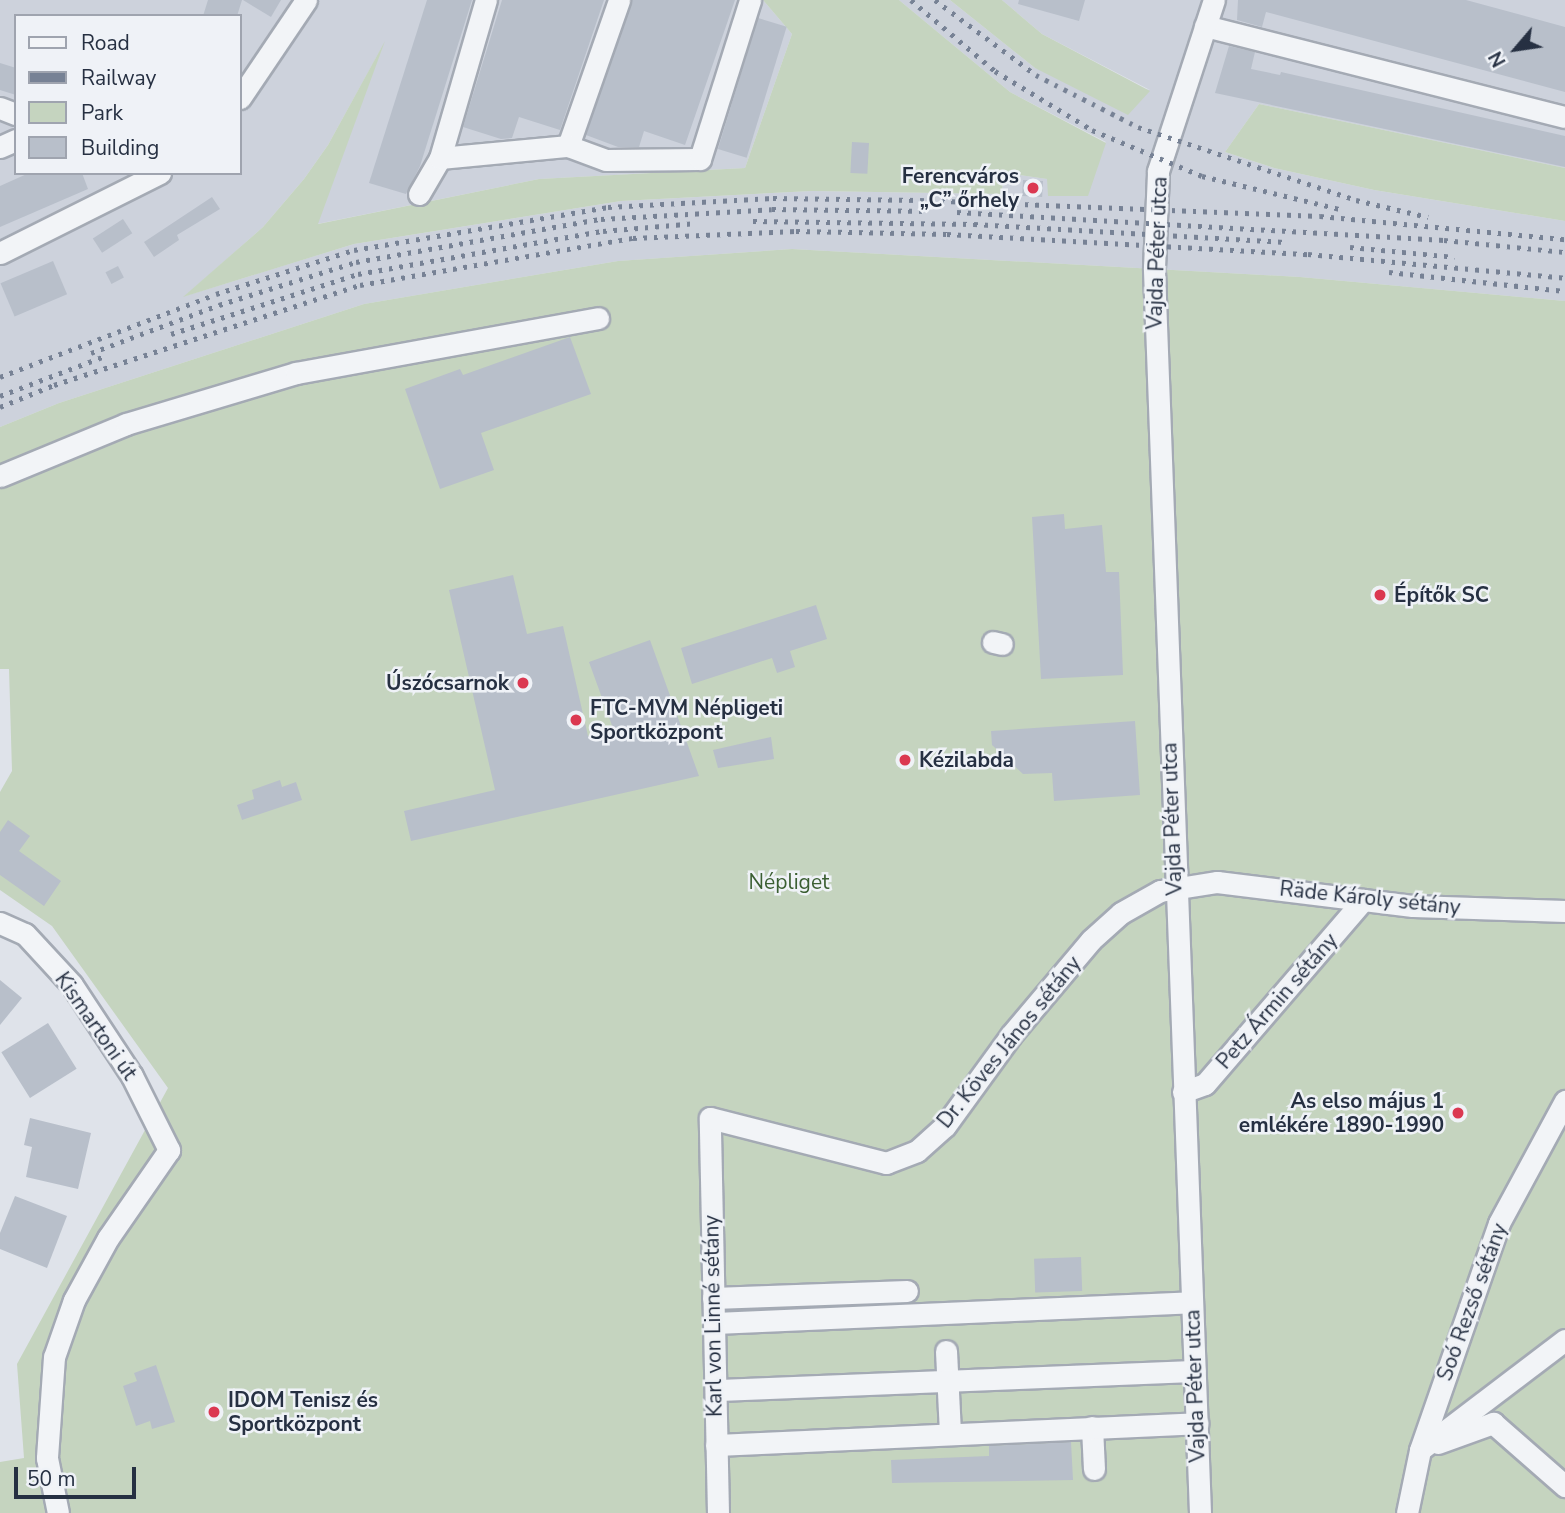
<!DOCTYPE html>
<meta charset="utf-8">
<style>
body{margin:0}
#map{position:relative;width:1565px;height:1513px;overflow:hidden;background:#dfe3ea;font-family:"Nunito Sans",sans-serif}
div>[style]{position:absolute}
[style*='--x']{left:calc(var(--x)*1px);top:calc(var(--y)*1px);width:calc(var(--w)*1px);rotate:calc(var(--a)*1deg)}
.built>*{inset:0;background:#cdd2dc}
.green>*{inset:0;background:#c5d4bf}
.building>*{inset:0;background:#b8bfca;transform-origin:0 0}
.roads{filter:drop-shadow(2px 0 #a4aab4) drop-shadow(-2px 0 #a4aab4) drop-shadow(0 2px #a4aab4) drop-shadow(0 -2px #a4aab4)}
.minor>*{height:21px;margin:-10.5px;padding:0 10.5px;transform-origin:10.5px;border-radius:10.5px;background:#f2f4f7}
.rail>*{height:5px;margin-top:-2.5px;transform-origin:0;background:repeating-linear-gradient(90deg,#778295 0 3.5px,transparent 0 10.5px)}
.dots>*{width:19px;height:19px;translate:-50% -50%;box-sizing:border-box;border:4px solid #eff2f7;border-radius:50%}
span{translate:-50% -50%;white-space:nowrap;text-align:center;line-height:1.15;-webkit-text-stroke:5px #eff2f7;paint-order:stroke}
.poi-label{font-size:21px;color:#263042;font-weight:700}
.right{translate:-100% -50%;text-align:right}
.left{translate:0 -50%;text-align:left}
.street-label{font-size:21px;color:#263042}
.park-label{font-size:21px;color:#3b5f32}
.legend{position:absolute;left:14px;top:14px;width:228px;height:161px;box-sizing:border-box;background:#eff2f7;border:2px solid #9fa4af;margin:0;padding:9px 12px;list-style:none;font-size:21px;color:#263042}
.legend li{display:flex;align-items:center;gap:14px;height:35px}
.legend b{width:35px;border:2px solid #9fa4af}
.north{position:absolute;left:1481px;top:14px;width:70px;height:70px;-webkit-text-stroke:5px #eff2f7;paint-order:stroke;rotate:241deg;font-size:19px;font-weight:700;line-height:28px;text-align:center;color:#263042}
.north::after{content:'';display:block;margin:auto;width:24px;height:32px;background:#263042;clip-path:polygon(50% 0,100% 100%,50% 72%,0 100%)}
.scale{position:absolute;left:14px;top:1467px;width:122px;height:32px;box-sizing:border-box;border:4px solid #263042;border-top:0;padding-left:9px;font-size:21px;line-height:24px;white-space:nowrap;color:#263042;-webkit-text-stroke:5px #eff2f7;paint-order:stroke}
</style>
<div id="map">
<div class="built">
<i style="clip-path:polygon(evenodd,0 0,763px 0,792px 34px,745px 168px,539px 179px,317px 224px,382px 47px,328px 145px,304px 179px,263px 227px,185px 296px,354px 244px,621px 201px,812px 191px,1001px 194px,1005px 173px,1048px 179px,1048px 196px,1106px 142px,1010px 92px,899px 0,950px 0,1035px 68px,1150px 90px,1042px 34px,1002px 0,1565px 0,1565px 168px,1259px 104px,1225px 152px,1274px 168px,1374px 190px,1565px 221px,1565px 301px,1300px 277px,792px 249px,618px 261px,364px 304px,59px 403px,0 427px,0 0,16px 16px,240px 16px,240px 173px,16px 173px,16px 16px)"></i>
</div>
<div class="green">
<i style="clip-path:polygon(763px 0,899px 0,1010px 92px,1106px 143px,1088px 196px,1048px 196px,1047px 179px,1005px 173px,1001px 194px,812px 191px,621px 201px,354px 244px,183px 297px,263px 227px,304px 179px,328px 145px,385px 41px,318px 224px,539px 179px,745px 168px,792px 34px)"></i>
<i style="clip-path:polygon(950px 0,1002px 0,1042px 34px,1150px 91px,1128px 115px,1035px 68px)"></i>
<i style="clip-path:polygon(1259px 104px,1565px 168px,1565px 221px,1374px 190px,1274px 168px,1225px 152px)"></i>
<i style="clip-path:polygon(792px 249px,1300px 277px,1565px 301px,1565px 1513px,0 1513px,0 1462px,24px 1458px,17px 1364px,168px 1088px,52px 926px,0 890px,0 792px,12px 771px,9px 669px,0 669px,0 427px,59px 403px,364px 304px,618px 261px)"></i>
</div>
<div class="building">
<i style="clip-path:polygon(208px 0,242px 0,237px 16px,203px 16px)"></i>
<i style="clip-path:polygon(243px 0,281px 0,271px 17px)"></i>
<i style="clip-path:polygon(427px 0,472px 0,420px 166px,406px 194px,369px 183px)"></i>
<i style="clip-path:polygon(502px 0,604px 0,560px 130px,519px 117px,512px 138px,501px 139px,463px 127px)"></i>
<i style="clip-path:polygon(632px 0,735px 0,685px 145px,644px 131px,639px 147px,618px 147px,586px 135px)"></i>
<i style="clip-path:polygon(1019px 0,1085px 0,1079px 21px,1018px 4px)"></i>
<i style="clip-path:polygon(1238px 0,1466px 0,1565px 27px,1565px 92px,1266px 12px,1262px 27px,1237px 20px)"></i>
<i style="left:758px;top:18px;width:30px;height:137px;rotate:17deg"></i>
<i style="clip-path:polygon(1229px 46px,1255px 52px,1251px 69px,1280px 75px,1281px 72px,1565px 136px,1565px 167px,1215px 93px)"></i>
<i style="clip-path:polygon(0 63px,16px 68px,16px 95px,0 90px)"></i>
<i style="left:852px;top:142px;width:17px;height:31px;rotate:3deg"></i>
<i style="clip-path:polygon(29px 173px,82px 173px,88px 189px,0 227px,0 186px)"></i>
<i style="left:1023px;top:180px;width:20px;height:16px;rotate:3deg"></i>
<i style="clip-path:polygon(212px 197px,220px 209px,177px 235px,179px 240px,154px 257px,144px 242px)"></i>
<i style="left:123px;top:219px;width:17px;height:36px;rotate:57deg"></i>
<i style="left:53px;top:261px;width:36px;height:57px;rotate:67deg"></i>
<i style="left:118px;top:266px;width:13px;height:14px;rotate:63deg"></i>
<i style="clip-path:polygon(570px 337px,591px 394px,481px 433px,494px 470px,440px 489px,405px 389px,460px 369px,463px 375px)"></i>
<i style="clip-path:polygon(1064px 514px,1065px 529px,1102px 525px,1106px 572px,1119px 572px,1123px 675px,1041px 679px,1032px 517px)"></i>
<i style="clip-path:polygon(513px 575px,527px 634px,563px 626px,588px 736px,614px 731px,589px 662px,650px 640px,699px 776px,411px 841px,404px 811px,495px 790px,449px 590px)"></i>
<i style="clip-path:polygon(816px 605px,827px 639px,790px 651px,795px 667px,777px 673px,772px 658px,692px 684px,681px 648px)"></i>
<i style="clip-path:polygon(1135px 721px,1140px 795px,1054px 801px,1052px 773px,1023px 774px,992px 745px,991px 731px)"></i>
<i style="clip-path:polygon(771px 737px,774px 759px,718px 768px,713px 750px)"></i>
<i style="clip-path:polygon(280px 780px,282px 787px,296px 782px,302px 800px,242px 820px,237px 805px,254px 799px,252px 790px)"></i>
<i style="clip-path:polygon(8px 820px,30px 836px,19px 851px,61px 881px,44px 906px,0 875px,0 832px)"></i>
<i style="clip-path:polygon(0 980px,22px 998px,0 1025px)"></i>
<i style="left:48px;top:1023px;width:54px;height:55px;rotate:58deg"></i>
<i style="clip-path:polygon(30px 1118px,91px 1133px,78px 1189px,26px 1177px,32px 1147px,24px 1145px)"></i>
<i style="clip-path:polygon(15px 1196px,67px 1216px,47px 1268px,0 1249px,0 1233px)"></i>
<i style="left:1081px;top:1257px;width:34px;height:47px;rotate:88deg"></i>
<i style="clip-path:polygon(156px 1365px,175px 1422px,152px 1429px,150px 1421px,136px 1426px,123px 1386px,137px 1381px,134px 1373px)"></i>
<i style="clip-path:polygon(1071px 1442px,1073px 1480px,892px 1483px,891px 1460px,989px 1456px,989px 1446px)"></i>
</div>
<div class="roads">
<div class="minor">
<i style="--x:1205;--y:26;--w:371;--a:14.2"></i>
<i style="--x:240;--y:98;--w:118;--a:-56"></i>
<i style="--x:0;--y:108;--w:17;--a:21"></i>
<i style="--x:568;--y:146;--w:155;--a:-70.7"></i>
<i style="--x:0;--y:147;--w:17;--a:-24"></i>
<i style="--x:440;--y:158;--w:129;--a:-5.4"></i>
<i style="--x:568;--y:146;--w:40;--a:20.2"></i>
<i style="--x:606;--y:160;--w:94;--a:-0.6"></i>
<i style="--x:700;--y:159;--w:167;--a:-72.5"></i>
<i style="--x:419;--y:194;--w:42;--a:-59.7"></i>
<i style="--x:440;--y:158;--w:165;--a:-73.8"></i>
<i style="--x:0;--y:253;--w:179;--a:-26.6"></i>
<i style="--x:0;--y:476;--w:136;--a:-22.4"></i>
<i style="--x:126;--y:424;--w:177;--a:-16.7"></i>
<i style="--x:296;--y:373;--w:307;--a:-10.3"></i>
<i style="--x:993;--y:642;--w:9;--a:13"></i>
<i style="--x:0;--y:923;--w:27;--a:24"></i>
<i style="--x:25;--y:934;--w:69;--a:47.3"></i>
<i style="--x:72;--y:985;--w:109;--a:56.6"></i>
<i style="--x:132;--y:1076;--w:83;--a:63.4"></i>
<i style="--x:169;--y:1150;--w:107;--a:124.7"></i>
<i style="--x:108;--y:1238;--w:71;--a:118.7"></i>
<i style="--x:74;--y:1300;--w:60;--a:109.3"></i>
<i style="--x:54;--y:1357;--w:101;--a:94"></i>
<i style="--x:47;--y:1458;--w:56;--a:78.7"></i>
<i style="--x:1183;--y:1092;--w:23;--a:-20"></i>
<i style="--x:1205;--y:1084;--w:243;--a:-49.3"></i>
<i style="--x:713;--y:1298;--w:194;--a:-2.1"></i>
<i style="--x:715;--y:1323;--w:477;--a:-2.5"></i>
<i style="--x:946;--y:1351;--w:82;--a:87.2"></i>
<i style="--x:717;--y:1390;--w:478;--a:-2.3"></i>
<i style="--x:1092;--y:1427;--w:42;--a:87.3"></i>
<i style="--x:1438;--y:1443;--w:59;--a:-20"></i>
<i style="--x:1493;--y:1423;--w:96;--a:41.2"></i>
<i style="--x:716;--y:1445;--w:482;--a:-2.6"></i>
<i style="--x:1420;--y:1450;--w:182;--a:-37.2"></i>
<i style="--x:718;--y:1513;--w:395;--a:-91.2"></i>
<i style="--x:710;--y:1118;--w:182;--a:14.3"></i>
<i style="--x:886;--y:1163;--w:33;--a:-21"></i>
<i style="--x:917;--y:1151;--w:38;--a:-42"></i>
<i style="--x:945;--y:1126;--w:112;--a:-54"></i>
<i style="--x:1011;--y:1035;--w:124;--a:-49.9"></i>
<i style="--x:1091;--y:940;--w:40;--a:-42"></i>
<i style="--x:1121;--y:913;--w:45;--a:-29.4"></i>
<i style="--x:1160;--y:891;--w:58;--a:-9"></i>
<i style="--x:1217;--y:882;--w:197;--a:7"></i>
<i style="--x:1413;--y:906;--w:152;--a:1.9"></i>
<i style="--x:1200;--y:1513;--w:1246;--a:-92.12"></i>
<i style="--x:1154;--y:268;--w:97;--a:-87.6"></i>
<i style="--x:1158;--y:171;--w:180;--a:-71.9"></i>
<i style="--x:1407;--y:1513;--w:64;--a:-78.3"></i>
<i style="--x:1420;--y:1450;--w:240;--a:-70.8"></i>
<i style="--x:1499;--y:1223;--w:139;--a:-61.6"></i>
</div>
</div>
<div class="rail">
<i style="--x:911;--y:0;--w:110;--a:40.2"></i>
<i style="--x:995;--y:71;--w:114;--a:31.3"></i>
<i style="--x:1092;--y:130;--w:119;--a:22.7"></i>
<i style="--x:1202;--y:176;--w:141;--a:13.5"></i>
<i style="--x:935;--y:0;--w:126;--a:36.6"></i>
<i style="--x:1036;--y:75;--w:114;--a:27"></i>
<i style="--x:1138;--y:127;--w:230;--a:18.5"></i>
<i style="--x:1356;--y:200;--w:74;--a:13.3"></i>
<i style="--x:957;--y:212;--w:488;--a:3.3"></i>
<i style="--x:1444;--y:240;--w:122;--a:5.7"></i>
<i style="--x:753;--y:221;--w:221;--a:0.8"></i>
<i style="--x:974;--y:224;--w:311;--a:3.3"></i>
<i style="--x:1350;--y:247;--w:105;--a:5.4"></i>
<i style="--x:1389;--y:272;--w:177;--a:6.2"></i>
<i style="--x:171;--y:334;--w:196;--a:-17.8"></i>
<i style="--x:358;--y:274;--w:249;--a:-10"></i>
<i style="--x:603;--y:231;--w:94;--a:-4.9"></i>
<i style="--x:91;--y:353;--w:137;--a:-20.6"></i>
<i style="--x:219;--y:305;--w:144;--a:-17.4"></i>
<i style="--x:356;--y:262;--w:249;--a:-10"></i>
<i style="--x:601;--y:219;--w:171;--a:-3.3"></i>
<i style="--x:772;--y:209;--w:157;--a:0.7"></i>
<i style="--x:0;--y:377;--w:231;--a:-21"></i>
<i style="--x:216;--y:294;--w:145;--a:-17.7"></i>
<i style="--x:354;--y:250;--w:258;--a:-9.6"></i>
<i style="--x:608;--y:207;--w:165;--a:-3.1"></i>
<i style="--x:773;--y:198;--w:147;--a:0.8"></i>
<i style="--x:920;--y:200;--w:400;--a:2.3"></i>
<i style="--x:1320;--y:216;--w:246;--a:5.4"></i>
<i style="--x:0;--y:396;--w:112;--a:-20.9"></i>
<i style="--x:0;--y:407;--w:58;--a:-22.2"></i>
<i style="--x:54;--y:385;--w:322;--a:-18.1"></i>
<i style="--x:360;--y:285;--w:277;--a:-9.8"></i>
<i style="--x:633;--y:238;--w:163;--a:-2.5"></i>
<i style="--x:796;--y:231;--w:151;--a:1.1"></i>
<i style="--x:947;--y:234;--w:362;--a:3.2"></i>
<i style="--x:1308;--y:254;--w:258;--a:5.3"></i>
</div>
<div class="dots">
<i style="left:1033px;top:188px;background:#db3851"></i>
<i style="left:1380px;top:595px;background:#db3851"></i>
<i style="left:523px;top:683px;background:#db3851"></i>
<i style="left:576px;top:720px;background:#db3851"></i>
<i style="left:905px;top:760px;background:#db3851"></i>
<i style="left:1458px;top:1113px;background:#db3851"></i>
<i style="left:214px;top:1412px;background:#db3851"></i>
</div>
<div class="poi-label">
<span class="right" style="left:1019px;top:188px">Ferencváros<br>„C” őrhely</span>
<span class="left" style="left:1394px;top:595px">Építők SC</span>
<span class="right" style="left:509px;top:683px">Úszócsarnok</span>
<span class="left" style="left:590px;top:720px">FTC-MVM Népligeti<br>Sportközpont</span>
<span class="left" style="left:919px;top:760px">Kézilabda</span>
<span class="right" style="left:1444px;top:1113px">As elso május 1<br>emlékére 1890-1990</span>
<span class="left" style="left:228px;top:1412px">IDOM Tenisz és<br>Sportközpont</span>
</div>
<div class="street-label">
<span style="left:1157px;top:253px;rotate:-88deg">Vajda Péter utca</span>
<span style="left:1172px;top:819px;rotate:-92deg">Vajda Péter utca</span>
<span style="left:1370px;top:898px;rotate:6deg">Räde Károly sétány</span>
<span style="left:1277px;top:1001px;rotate:-49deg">Petz Ármin sétány</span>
<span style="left:96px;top:1026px;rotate:55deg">Kismartoni út</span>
<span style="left:1009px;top:1042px;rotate:-51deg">Dr. Köves János sétány</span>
<span style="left:1472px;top:1302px;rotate:-70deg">Soó Rezső sétány</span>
<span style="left:713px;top:1316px;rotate:-91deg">Karl von Linné sétány</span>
<span style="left:1195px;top:1386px;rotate:-92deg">Vajda Péter utca</span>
</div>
<div class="park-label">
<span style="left:789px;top:882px">Népliget</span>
</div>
<ul class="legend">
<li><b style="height:9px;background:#f2f4f7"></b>Road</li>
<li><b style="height:9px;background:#778295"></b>Railway</li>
<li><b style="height:19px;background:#c5d4bf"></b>Park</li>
<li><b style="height:19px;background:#b8bfca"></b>Building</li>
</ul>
<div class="north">N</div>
<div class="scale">50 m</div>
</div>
